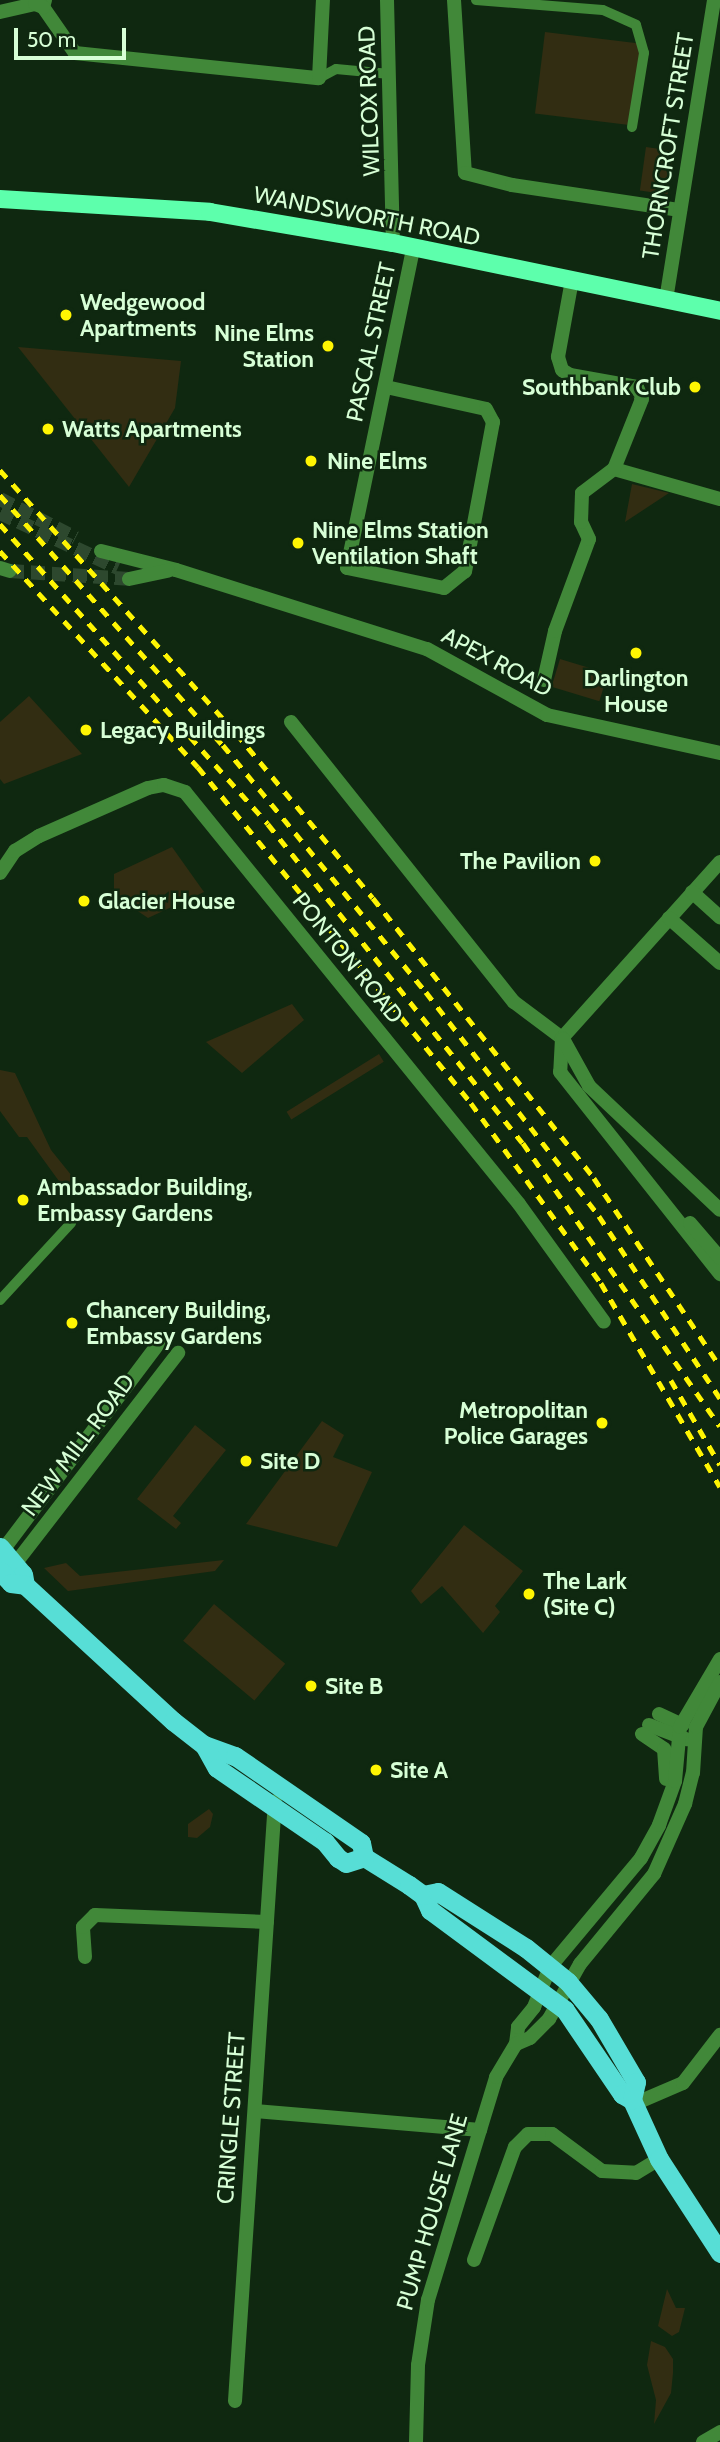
<!DOCTYPE html>
<style>
body{margin:0}
#map{position:relative;width:720px;height:2442px;overflow:hidden;background:#0f2810;font-family:Cabin,sans-serif}
div>[style]{position:absolute}
[style*='--x']{left:calc(var(--x)*1px);top:calc(var(--y)*1px);width:calc(var(--w)*1px);rotate:calc(var(--a)*1deg)}
.green>*{inset:0;background:#322d12;transform-origin:0 0}
.minor-tunnel>*{height:14px;margin-top:-7px;transform-origin:0;background:repeating-linear-gradient(90deg,#2d482e 0 14px,transparent 0 21px)}
.pedestrian>*{height:10px;margin:-5px;padding:0 5px;transform-origin:5px;border-radius:5px;background:#418839}
.minor>*{height:14px;margin:-7px;padding:0 7px;transform-origin:7px;border-radius:7px;background:#418839}
.primary>*{height:18px;margin:-9px;padding:0 9px;transform-origin:9px;border-radius:9px;background:#5dffac}
.trunk>*{height:19px;margin:-9.5px;padding:0 9.5px;transform-origin:9.5px;border-radius:9.5px;background:#57ded6}
.rail>*{height:4.5px;margin-top:-2.25px;transform-origin:0;background:repeating-linear-gradient(90deg,#fff502 0 10px,transparent 0 19px)}
.dots>*{width:19px;height:19px;translate:-50% -50%;box-sizing:border-box;border:4px solid #0f2810;border-radius:50%}
span{translate:-50% -50%;white-space:nowrap;text-align:center;line-height:1.15;-webkit-text-stroke:5px #0f2810;paint-order:stroke}
.street-label{font-size:23px;color:#d7ffd6}
.poi-label{font-size:23px;color:#d7ffd6;font-weight:700}
.left{translate:0 -50%;text-align:left}
.right{translate:-100% -50%;text-align:right}
.scale{position:absolute;left:14px;top:28px;width:112px;height:32px;box-sizing:border-box;border:4px solid #d7ffd6;border-top:0;padding-left:9px;font-size:21px;line-height:24px;white-space:nowrap;color:#d7ffd6;-webkit-text-stroke:5px #0f2810;paint-order:stroke}
</style>
<div id="map">
<div class="green">
<i style="left:545px;top:32px;width:97px;height:82px;rotate:7deg"></i>
<i style="left:646px;top:147px;width:28px;height:44px;rotate:8deg"></i>
<i style="clip-path:polygon(18px 347px,181px 361px,175px 408px,129px 487px)"></i>
<i style="clip-path:polygon(632px 484px,669px 493px,625px 522px)"></i>
<i style="left:560px;top:659px;width:50px;height:29px;rotate:17deg"></i>
<i style="clip-path:polygon(29px 696px,82px 754px,4px 784px,0 779px,0 722px)"></i>
<i style="clip-path:polygon(172px 847px,204px 892px,148px 918px,114px 895px,114px 874px)"></i>
<i style="clip-path:polygon(292px 1004px,304px 1020px,242px 1073px,206px 1042px)"></i>
<i style="left:379px;top:1054px;width:9px;height:109px;rotate:58deg"></i>
<i style="clip-path:polygon(0 1070px,15px 1073px,51px 1150px,80px 1186px,69px 1195px,27px 1137px,19px 1137px,0 1111px)"></i>
<i style="clip-path:polygon(322px 1421px,344px 1435px,333px 1457px,372px 1472px,337px 1547px,246px 1524px)"></i>
<i style="clip-path:polygon(195px 1425px,226px 1450px,173px 1516px,181px 1523px,176px 1529px,137px 1499px)"></i>
<i style="clip-path:polygon(464px 1525px,523px 1571px,495px 1606px,500px 1612px,483px 1633px,442px 1586px,421px 1604px,411px 1591px)"></i>
<i style="clip-path:polygon(224px 1560px,215px 1571px,68px 1591px,44px 1568px,66px 1563px,80px 1576px)"></i>
<i style="left:214px;top:1604px;width:93px;height:48px;rotate:40deg"></i>
<i style="clip-path:polygon(209px 1809px,213px 1814px,210px 1827px,197px 1838px,188px 1837px,188px 1824px)"></i>
<i style="clip-path:polygon(667px 2289px,676px 2308px,685px 2308px,679px 2332px,672px 2336px,658px 2326px)"></i>
<i style="clip-path:polygon(651px 2341px,665px 2347px,673px 2359px,673px 2373px,671px 2393px,654px 2424px,656px 2400px,647px 2365px)"></i>
</div>
<div class="minor-tunnel">
<i style="--x:0;--y:499;--w:85;--a:27.2"></i>
<i style="--x:0;--y:513;--w:130;--a:25"></i>
<i style="--x:10;--y:571;--w:119;--a:3.8"></i>
</div>
<div class="pedestrian">
<i style="--x:476;--y:0;--w:127;--a:4.5"></i>
<i style="--x:603;--y:10;--w:36;--a:24"></i>
<i style="--x:636;--y:25;--w:29;--a:74"></i>
<i style="--x:644;--y:53;--w:75;--a:99.2"></i>
<i style="--x:319;--y:78;--w:19;--a:-28"></i>
<i style="--x:336;--y:69;--w:54;--a:5.3"></i>
<i style="--x:0;--y:1300;--w:105;--a:-47.3"></i>
</div>
<div class="minor">
<i style="--x:45;--y:0;--w:7;--a:106"></i>
<i style="--x:43;--y:7;--w:56;--a:55.2"></i>
<i style="--x:75;--y:53;--w:245;--a:5.9"></i>
<i style="--x:319;--y:78;--w:78;--a:-87.1"></i>
<i style="--x:387;--y:0;--w:243;--a:88.6"></i>
<i style="--x:454;--y:0;--w:173;--a:86.4"></i>
<i style="--x:465;--y:173;--w:49;--a:14.3"></i>
<i style="--x:512;--y:185;--w:170;--a:8.5"></i>
<i style="--x:0;--y:12;--w:36;--a:-13"></i>
<i style="--x:35;--y:4;--w:9;--a:21"></i>
<i style="--x:666;--y:300;--w:304;--a:-80.9"></i>
<i style="--x:386;--y:387;--w:102;--a:12.4"></i>
<i style="--x:486;--y:409;--w:15;--a:62"></i>
<i style="--x:493;--y:422;--w:152;--a:100.6"></i>
<i style="--x:465;--y:571;--w:27;--a:141"></i>
<i style="--x:444;--y:588;--w:99;--a:-168.3"></i>
<i style="--x:347;--y:568;--w:327;--a:-78.3"></i>
<i style="--x:614;--y:469;--w:110;--a:15.8"></i>
<i style="--x:101;--y:551;--w:77;--a:14.2"></i>
<i style="--x:176;--y:570;--w:263;--a:17.5"></i>
<i style="--x:427;--y:649;--w:137;--a:28.8"></i>
<i style="--x:547;--y:715;--w:177;--a:12.4"></i>
<i style="--x:0;--y:568;--w:10;--a:17"></i>
<i style="--x:129;--y:579;--w:40;--a:-12"></i>
<i style="--x:544;--y:680;--w:50;--a:-77.3"></i>
<i style="--x:555;--y:631;--w:98;--a:-69.7"></i>
<i style="--x:589;--y:539;--w:19;--a:-115"></i>
<i style="--x:581;--y:522;--w:29;--a:-88"></i>
<i style="--x:582;--y:493;--w:40;--a:-37"></i>
<i style="--x:614;--y:469;--w:75;--a:-68.2"></i>
<i style="--x:642;--y:399;--w:13;--a:-113"></i>
<i style="--x:637;--y:387;--w:68;--a:-169.8"></i>
<i style="--x:570;--y:375;--w:9;--a:-148"></i>
<i style="--x:562;--y:370;--w:14;--a:-107"></i>
<i style="--x:558;--y:357;--w:78;--a:-79.7"></i>
<i style="--x:291;--y:722;--w:358;--a:51.5"></i>
<i style="--x:514;--y:1002;--w:60;--a:36.9"></i>
<i style="--x:720;--y:862;--w:237;--a:131.9"></i>
<i style="--x:562;--y:1038;--w:34;--a:93"></i>
<i style="--x:560;--y:1072;--w:258;--a:51.6"></i>
<i style="--x:0;--y:873;--w:27;--a:-56"></i>
<i style="--x:15;--y:851;--w:28;--a:-32"></i>
<i style="--x:39;--y:836;--w:119;--a:-23.8"></i>
<i style="--x:148;--y:788;--w:16;--a:-11"></i>
<i style="--x:164;--y:785;--w:22;--a:18"></i>
<i style="--x:185;--y:792;--w:530;--a:50.97"></i>
<i style="--x:519;--y:1204;--w:145;--a:54.2"></i>
<i style="--x:692;--y:892;--w:38;--a:42"></i>
<i style="--x:669;--y:918;--w:68;--a:41.4"></i>
<i style="--x:563;--y:1039;--w:54;--a:61"></i>
<i style="--x:589;--y:1086;--w:180;--a:43.4"></i>
<i style="--x:690;--y:1223;--w:46;--a:49.4"></i>
<i style="--x:3;--y:1550;--w:261;--a:-53"></i>
<i style="--x:15;--y:1564;--w:267;--a:-52.3"></i>
<i style="--x:659;--y:1714;--w:26;--a:25"></i>
<i style="--x:649;--y:1725;--w:40;--a:21"></i>
<i style="--x:642;--y:1734;--w:27;--a:34"></i>
<i style="--x:664;--y:1749;--w:30;--a:86"></i>
<i style="--x:85;--y:1957;--w:30;--a:-94"></i>
<i style="--x:83;--y:1927;--w:17;--a:-45"></i>
<i style="--x:95;--y:1915;--w:172;--a:2.3"></i>
<i style="--x:516;--y:2044;--w:17;--a:-83"></i>
<i style="--x:518;--y:2027;--w:26;--a:-51"></i>
<i style="--x:534;--y:2007;--w:43;--a:-68.2"></i>
<i style="--x:550;--y:1967;--w:142;--a:-50.1"></i>
<i style="--x:641;--y:1858;--w:38;--a:-61"></i>
<i style="--x:659;--y:1825;--w:47;--a:-70"></i>
<i style="--x:675;--y:1781;--w:54;--a:-84.7"></i>
<i style="--x:680;--y:1727;--w:79;--a:-59.5"></i>
<i style="--x:634;--y:2104;--w:53;--a:-23.2"></i>
<i style="--x:683;--y:2083;--w:61;--a:-52.4"></i>
<i style="--x:255;--y:2111;--w:226;--a:4.8"></i>
<i style="--x:474;--y:2260;--w:120;--a:-70.1"></i>
<i style="--x:515;--y:2147;--w:18;--a:-45"></i>
<i style="--x:528;--y:2134;--w:24;--a:0"></i>
<i style="--x:552;--y:2134;--w:62;--a:36.5"></i>
<i style="--x:602;--y:2171;--w:34;--a:3"></i>
<i style="--x:636;--y:2173;--w:27;--a:-31"></i>
<i style="--x:235;--y:2401;--w:601;--a:-86.19"></i>
<i style="--x:416;--y:2442;--w:77;--a:-88.5"></i>
<i style="--x:418;--y:2365;--w:66;--a:-81.3"></i>
<i style="--x:428;--y:2300;--w:233;--a:-73"></i>
<i style="--x:496;--y:2077;--w:39;--a:-59"></i>
<i style="--x:516;--y:2044;--w:15;--a:-23"></i>
<i style="--x:530;--y:2038;--w:27;--a:-45"></i>
<i style="--x:549;--y:2019;--w:63;--a:-60.6"></i>
<i style="--x:580;--y:1964;--w:117;--a:-50.6"></i>
<i style="--x:654;--y:1874;--w:77;--a:-66.1"></i>
<i style="--x:685;--y:1804;--w:32;--a:-76"></i>
<i style="--x:693;--y:1773;--w:46;--a:-86.3"></i>
<i style="--x:696;--y:1727;--w:51;--a:-61.9"></i>
<i style="--x:703;--y:2442;--w:20;--a:-30"></i>
</div>
<div class="primary">
<i style="--x:0;--y:199;--w:210;--a:3.5"></i>
<i style="--x:210;--y:212;--w:186;--a:9.6"></i>
<i style="--x:393;--y:243;--w:334;--a:11.7"></i>
</div>
<div class="trunk">
<i style="--x:0;--y:1547;--w:35;--a:50"></i>
<i style="--x:23;--y:1574;--w:11;--a:80"></i>
<i style="--x:25;--y:1585;--w:201;--a:42.6"></i>
<i style="--x:173;--y:1721;--w:39;--a:38"></i>
<i style="--x:204;--y:1745;--w:33;--a:20"></i>
<i style="--x:235;--y:1756;--w:153;--a:34.6"></i>
<i style="--x:361;--y:1843;--w:14;--a:78"></i>
<i style="--x:364;--y:1857;--w:53;--a:31.9"></i>
<i style="--x:409;--y:1885;--w:17;--a:36"></i>
<i style="--x:423;--y:1895;--w:17;--a:65"></i>
<i style="--x:430;--y:1910;--w:168;--a:36.5"></i>
<i style="--x:565;--y:2010;--w:102;--a:55.8"></i>
<i style="--x:622;--y:2094;--w:12;--a:31"></i>
<i style="--x:632;--y:2100;--w:65;--a:65.4"></i>
<i style="--x:659;--y:2159;--w:112;--a:57"></i>
<i style="--x:0;--y:1571;--w:16;--a:47"></i>
<i style="--x:11;--y:1583;--w:14;--a:8"></i>
<i style="--x:204;--y:1745;--w:26;--a:61"></i>
<i style="--x:217;--y:1768;--w:131;--a:34.4"></i>
<i style="--x:325;--y:1842;--w:21;--a:51"></i>
<i style="--x:338;--y:1858;--w:9;--a:32"></i>
<i style="--x:346;--y:1863;--w:19;--a:-18"></i>
<i style="--x:423;--y:1895;--w:15;--a:-11"></i>
<i style="--x:438;--y:1892;--w:104;--a:32.5"></i>
<i style="--x:526;--y:1948;--w:54;--a:39"></i>
<i style="--x:568;--y:1982;--w:48;--a:50"></i>
<i style="--x:599;--y:2019;--w:73;--a:59.6"></i>
<i style="--x:636;--y:2082;--w:18;--a:103"></i>
</div>
<div class="rail">
<i style="--x:0;--y:470;--w:353;--a:48.1"></i>
<i style="--x:236;--y:733;--w:214;--a:50.3"></i>
<i style="--x:373;--y:898;--w:357;--a:51.7"></i>
<i style="--x:594;--y:1178;--w:226;--a:56.2"></i>
<i style="--x:0;--y:495;--w:335;--a:48.3"></i>
<i style="--x:223;--y:745;--w:320;--a:50.6"></i>
<i style="--x:426;--y:992;--w:283;--a:52.3"></i>
<i style="--x:599;--y:1216;--w:219;--a:56.4"></i>
<i style="--x:0;--y:524;--w:402;--a:48.2"></i>
<i style="--x:268;--y:824;--w:408;--a:51.4"></i>
<i style="--x:523;--y:1143;--w:345;--a:55.2"></i>
<i style="--x:0;--y:551;--w:293;--a:47.5"></i>
<i style="--x:198;--y:767;--w:433;--a:50.9"></i>
<i style="--x:471;--y:1103;--w:222;--a:54.2"></i>
<i style="--x:601;--y:1283;--w:236;--a:59.7"></i>
<i style="--x:671;--y:1380;--w:98;--a:60"></i>
</div>
<div class="dots">
<i style="left:66px;top:315px;background:#fff502"></i>
<i style="left:328px;top:346px;background:#fff502"></i>
<i style="left:695px;top:387px;background:#fff502"></i>
<i style="left:48px;top:429px;background:#fff502"></i>
<i style="left:311px;top:461px;background:#fff502"></i>
<i style="left:298px;top:543px;background:#fff502"></i>
<i style="left:636px;top:653px;background:#fff502"></i>
<i style="left:86px;top:730px;background:#fff502"></i>
<i style="left:595px;top:861px;background:#fff502"></i>
<i style="left:84px;top:901px;background:#fff502"></i>
<i style="left:23px;top:1200px;background:#fff502"></i>
<i style="left:72px;top:1323px;background:#fff502"></i>
<i style="left:602px;top:1423px;background:#fff502"></i>
<i style="left:246px;top:1461px;background:#fff502"></i>
<i style="left:529px;top:1594px;background:#fff502"></i>
<i style="left:311px;top:1686px;background:#fff502"></i>
<i style="left:376px;top:1770px;background:#fff502"></i>
</div>
<div class="street-label">
<span style="left:369px;top:101px;rotate:-92deg">WILCOX ROAD</span>
<span style="left:668px;top:146px;rotate:-81deg">THORNCROFT STREET</span>
<span style="left:367px;top:216px;rotate:11deg">WANDSWORTH ROAD</span>
<span style="left:371px;top:342px;rotate:-78deg">PASCAL STREET</span>
<span style="left:497px;top:662px;rotate:28deg">APEX ROAD</span>
<span style="left:348px;top:958px;rotate:51deg">PONTON ROAD</span>
<span style="left:78px;top:1445px;rotate:-53deg">NEW MILL ROAD</span>
<span style="left:231px;top:2118px;rotate:-86deg">CRINGLE STREET</span>
<span style="left:432px;top:2212px;rotate:-74deg">PUMP HOUSE LANE</span>
</div>
<div class="poi-label">
<span class="left" style="left:80px;top:315px">Wedgewood<br>Apartments</span>
<span class="right" style="left:314px;top:346px">Nine Elms<br>Station</span>
<span class="right" style="left:681px;top:387px">Southbank Club</span>
<span class="left" style="left:62px;top:429px">Watts Apartments</span>
<span class="left" style="left:327px;top:461px">Nine Elms</span>
<span class="left" style="left:312px;top:543px">Nine Elms Station<br>Ventilation Shaft</span>
<span style="left:636px;top:691px">Darlington<br>House</span>
<span class="left" style="left:100px;top:730px">Legacy Buildings</span>
<span class="right" style="left:581px;top:861px">The Pavilion</span>
<span class="left" style="left:98px;top:901px">Glacier House</span>
<span class="left" style="left:37px;top:1200px">Ambassador Building,<br>Embassy Gardens</span>
<span class="left" style="left:86px;top:1323px">Chancery Building,<br>Embassy Gardens</span>
<span class="right" style="left:588px;top:1423px">Metropolitan<br>Police Garages</span>
<span class="left" style="left:260px;top:1461px">Site D</span>
<span class="left" style="left:543px;top:1594px">The Lark<br>(Site C)</span>
<span class="left" style="left:325px;top:1686px">Site B</span>
<span class="left" style="left:390px;top:1770px">Site A</span>
</div>
<div class="scale">50 m</div>
</div>
